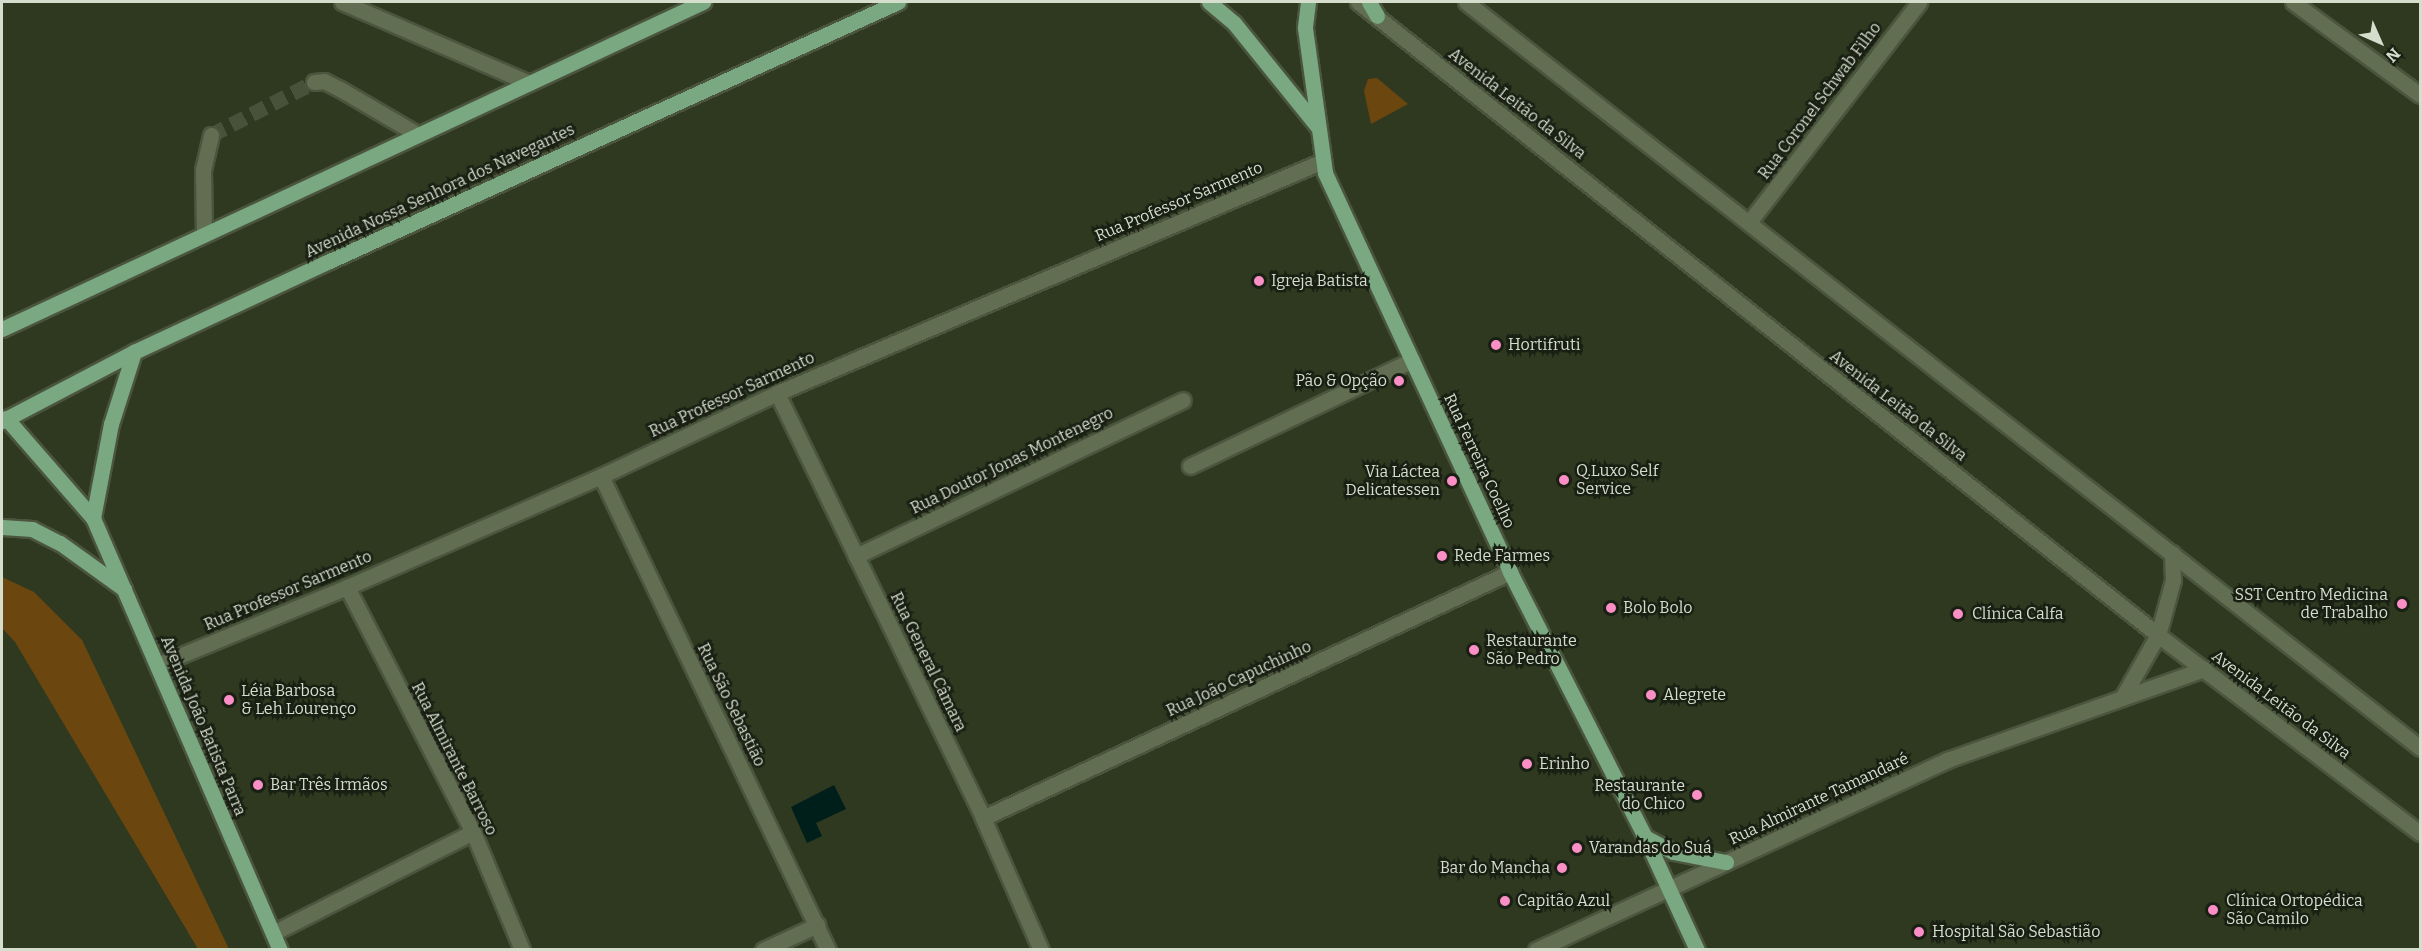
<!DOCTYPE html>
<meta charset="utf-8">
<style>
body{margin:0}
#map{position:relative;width:2422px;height:951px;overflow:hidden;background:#2e3920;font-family:Bitter,serif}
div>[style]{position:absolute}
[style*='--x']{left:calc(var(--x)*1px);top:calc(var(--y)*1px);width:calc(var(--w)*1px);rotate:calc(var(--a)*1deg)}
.green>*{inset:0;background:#6b470f}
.water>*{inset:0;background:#001f1b}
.minor-tunnel>*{height:15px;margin-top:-7.5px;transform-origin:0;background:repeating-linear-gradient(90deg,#47523a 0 15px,transparent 0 23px)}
.roads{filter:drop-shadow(2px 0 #4b553e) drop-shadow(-2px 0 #4b553e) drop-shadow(0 2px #4b553e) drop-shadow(0 -2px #4b553e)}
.minor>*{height:15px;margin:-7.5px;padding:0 7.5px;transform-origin:7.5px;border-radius:7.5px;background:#616e52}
.major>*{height:15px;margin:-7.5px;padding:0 7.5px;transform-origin:7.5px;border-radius:7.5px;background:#79a881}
.dots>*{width:16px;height:16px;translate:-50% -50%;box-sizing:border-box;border:3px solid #191f13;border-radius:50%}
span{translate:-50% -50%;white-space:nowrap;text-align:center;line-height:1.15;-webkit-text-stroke:5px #191f13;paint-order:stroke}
.street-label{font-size:16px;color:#d5ddcd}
.poi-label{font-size:16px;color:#d5ddcd}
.left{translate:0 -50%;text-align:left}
.right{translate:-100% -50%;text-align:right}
.frame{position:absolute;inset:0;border:3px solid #d5ddcd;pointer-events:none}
.north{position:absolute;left:2350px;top:12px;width:60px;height:60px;-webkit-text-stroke:4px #191f13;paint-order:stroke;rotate:135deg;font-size:16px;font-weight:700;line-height:24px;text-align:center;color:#d5ddcd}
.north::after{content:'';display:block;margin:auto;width:21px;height:27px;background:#d5ddcd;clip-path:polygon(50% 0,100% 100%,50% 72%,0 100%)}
</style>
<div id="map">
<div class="green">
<i style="clip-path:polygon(1377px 78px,1408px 104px,1371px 124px,1364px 91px,1368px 79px)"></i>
<i style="clip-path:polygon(2px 577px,34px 592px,82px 640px,229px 949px,198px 949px,15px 642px,2px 628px)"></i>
</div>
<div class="water">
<i style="clip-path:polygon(834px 785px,846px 809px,816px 823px,822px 836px,807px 843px,791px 807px)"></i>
</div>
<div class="minor-tunnel">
<i style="--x:211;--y:135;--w:116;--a:-27.2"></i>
</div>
<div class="roads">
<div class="minor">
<i style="--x:342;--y:2;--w:202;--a:23.4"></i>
<i style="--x:1358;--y:2;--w:1020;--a:38.35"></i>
<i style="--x:2158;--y:635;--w:328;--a:37.1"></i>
<i style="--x:1466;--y:2;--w:1211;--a:38.02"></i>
<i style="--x:2293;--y:2;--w:157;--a:36.2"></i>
<i style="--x:314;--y:82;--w:10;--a:-6"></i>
<i style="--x:324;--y:81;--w:18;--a:27"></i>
<i style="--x:340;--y:89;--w:89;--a:30.3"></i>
<i style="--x:1750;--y:221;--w:277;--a:-52.3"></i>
<i style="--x:204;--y:234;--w:64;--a:-90.9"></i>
<i style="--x:203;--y:170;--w:36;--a:-77"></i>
<i style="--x:777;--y:393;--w:472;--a:64.1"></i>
<i style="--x:983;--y:818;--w:144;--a:66.3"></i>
<i style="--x:1190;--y:466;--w:246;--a:-25.5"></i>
<i style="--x:601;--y:476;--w:526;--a:64.41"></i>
<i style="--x:856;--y:556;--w:362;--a:-25.5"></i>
<i style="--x:347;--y:587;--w:276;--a:62.8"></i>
<i style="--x:473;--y:832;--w:128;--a:67.4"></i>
<i style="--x:157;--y:665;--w:205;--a:-22.3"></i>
<i style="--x:347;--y:587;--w:277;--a:-23.6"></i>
<i style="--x:601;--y:476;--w:195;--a:-25.2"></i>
<i style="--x:777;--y:393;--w:593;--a:-23.02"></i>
<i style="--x:2122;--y:698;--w:73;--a:-60.3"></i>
<i style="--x:2158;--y:635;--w:57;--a:-74.7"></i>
<i style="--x:2173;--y:580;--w:27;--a:-92"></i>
<i style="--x:983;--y:818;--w:582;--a:-25.02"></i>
<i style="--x:273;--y:933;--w:224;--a:-26.8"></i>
<i style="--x:763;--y:950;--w:60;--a:-24.8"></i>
<i style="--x:1536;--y:950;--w:453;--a:-24.8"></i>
<i style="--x:1947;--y:760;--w:273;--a:-19.5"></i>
</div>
<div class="major">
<i style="--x:1209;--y:2;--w:33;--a:40"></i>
<i style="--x:1234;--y:23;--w:132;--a:51.1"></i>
<i style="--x:1308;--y:2;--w:26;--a:97"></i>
<i style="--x:1305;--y:28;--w:146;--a:82.1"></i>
<i style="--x:1325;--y:173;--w:440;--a:65.1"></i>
<i style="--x:1510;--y:572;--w:297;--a:63"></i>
<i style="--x:1645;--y:837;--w:124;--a:65.3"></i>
<i style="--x:1369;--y:2;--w:16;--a:60"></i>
<i style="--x:2;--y:329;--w:774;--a:-25.01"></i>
<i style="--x:6;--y:418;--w:133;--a:49"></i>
<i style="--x:93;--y:518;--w:471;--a:66.6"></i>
<i style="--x:2;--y:421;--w:149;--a:-27.6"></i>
<i style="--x:134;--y:352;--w:211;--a:-25"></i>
<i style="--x:325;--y:263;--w:630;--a:-24.49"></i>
<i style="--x:93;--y:518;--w:96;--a:-79.2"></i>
<i style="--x:111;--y:424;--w:76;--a:-72.3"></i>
<i style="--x:2;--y:527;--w:30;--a:4"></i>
<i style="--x:32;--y:529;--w:31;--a:27"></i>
<i style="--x:60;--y:543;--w:79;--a:35.7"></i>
<i style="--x:1645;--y:837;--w:32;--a:28"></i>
<i style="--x:1673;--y:852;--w:54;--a:10.7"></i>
</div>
</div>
<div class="dots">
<i style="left:1259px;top:281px;background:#fa8fc6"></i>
<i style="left:1496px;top:345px;background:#fa8fc6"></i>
<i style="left:1399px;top:381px;background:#fa8fc6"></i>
<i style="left:1564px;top:480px;background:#fa8fc6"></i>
<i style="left:1452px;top:481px;background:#fa8fc6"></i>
<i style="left:1442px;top:556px;background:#fa8fc6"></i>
<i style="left:2402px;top:604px;background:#fa8fc6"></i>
<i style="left:1611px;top:608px;background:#fa8fc6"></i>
<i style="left:1958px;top:614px;background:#fa8fc6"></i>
<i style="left:1474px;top:650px;background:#fa8fc6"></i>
<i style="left:1651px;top:695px;background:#fa8fc6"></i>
<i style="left:229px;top:700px;background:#fa8fc6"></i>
<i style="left:1527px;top:764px;background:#fa8fc6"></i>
<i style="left:258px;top:785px;background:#fa8fc6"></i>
<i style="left:1697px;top:795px;background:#fa8fc6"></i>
<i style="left:1577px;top:848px;background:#fa8fc6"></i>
<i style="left:1562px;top:868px;background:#fa8fc6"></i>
<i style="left:1505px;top:901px;background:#fa8fc6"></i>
<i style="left:2213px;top:910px;background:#fa8fc6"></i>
<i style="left:1919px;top:932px;background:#fa8fc6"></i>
</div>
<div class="street-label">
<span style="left:1820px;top:101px;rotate:-53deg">Rua Coronel Schwab Filho</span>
<span style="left:1517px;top:104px;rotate:38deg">Avenida Leitão da Silva</span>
<span style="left:440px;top:191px;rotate:-25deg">Avenida Nossa Senhora dos Navegantes</span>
<span style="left:1179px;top:202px;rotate:-23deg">Rua Professor Sarmento</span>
<span style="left:732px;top:395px;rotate:-25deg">Rua Professor Sarmento</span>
<span style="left:1898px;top:406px;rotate:38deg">Avenida Leitão da Silva</span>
<span style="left:1012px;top:461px;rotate:-26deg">Rua Doutor Jonas Montenegro</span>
<span style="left:1479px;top:461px;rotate:65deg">Rua Ferreira Coelho</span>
<span style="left:288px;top:591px;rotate:-23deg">Rua Professor Sarmento</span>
<span style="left:928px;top:662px;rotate:64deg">Rua General Câmara</span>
<span style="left:1239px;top:679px;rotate:-25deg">Rua João Capuchinho</span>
<span style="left:731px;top:705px;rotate:64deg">Rua São Sebastião</span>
<span style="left:2281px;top:705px;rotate:37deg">Avenida Leitão da Silva</span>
<span style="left:203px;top:726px;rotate:67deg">Avenida João Batista Parra</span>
<span style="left:454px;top:759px;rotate:63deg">Rua Almirante Barroso</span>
<span style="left:1819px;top:799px;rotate:-25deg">Rua Almirante Tamandaré</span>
</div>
<div class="poi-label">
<span class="left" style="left:1271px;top:281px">Igreja Batista</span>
<span class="left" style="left:1508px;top:345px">Hortifruti</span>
<span class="right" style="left:1387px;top:381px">Pão &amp; Opção</span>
<span class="left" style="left:1576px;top:480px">Q.Luxo Self<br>Service</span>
<span class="right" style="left:1440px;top:481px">Via Láctea<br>Delicatessen</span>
<span class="left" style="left:1454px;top:556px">Rede Farmes</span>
<span class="right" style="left:2388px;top:604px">SST Centro Medicina<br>de Trabalho</span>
<span class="left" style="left:1623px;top:608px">Bolo Bolo</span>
<span class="left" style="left:1972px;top:614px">Clínica Calfa</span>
<span class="left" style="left:1486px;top:650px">Restaurante<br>São Pedro</span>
<span class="left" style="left:241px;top:700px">Léia Barbosa<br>&amp; Leh Lourenço</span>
<span class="left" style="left:1663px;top:695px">Alegrete</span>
<span class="left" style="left:1539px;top:764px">Erinho</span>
<span class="left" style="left:270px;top:785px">Bar Três Irmãos</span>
<span class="right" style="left:1685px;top:795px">Restaurante<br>do Chico</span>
<span class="left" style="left:1589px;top:848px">Varandas do Suá</span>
<span class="right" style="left:1550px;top:868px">Bar do Mancha</span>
<span class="left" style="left:1517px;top:901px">Capitão Azul</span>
<span class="left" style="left:2226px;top:910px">Clínica Ortopédica<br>São Camilo</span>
<span class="left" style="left:1932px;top:932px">Hospital São Sebastião</span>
</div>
<div class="frame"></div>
<div class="north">N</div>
</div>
